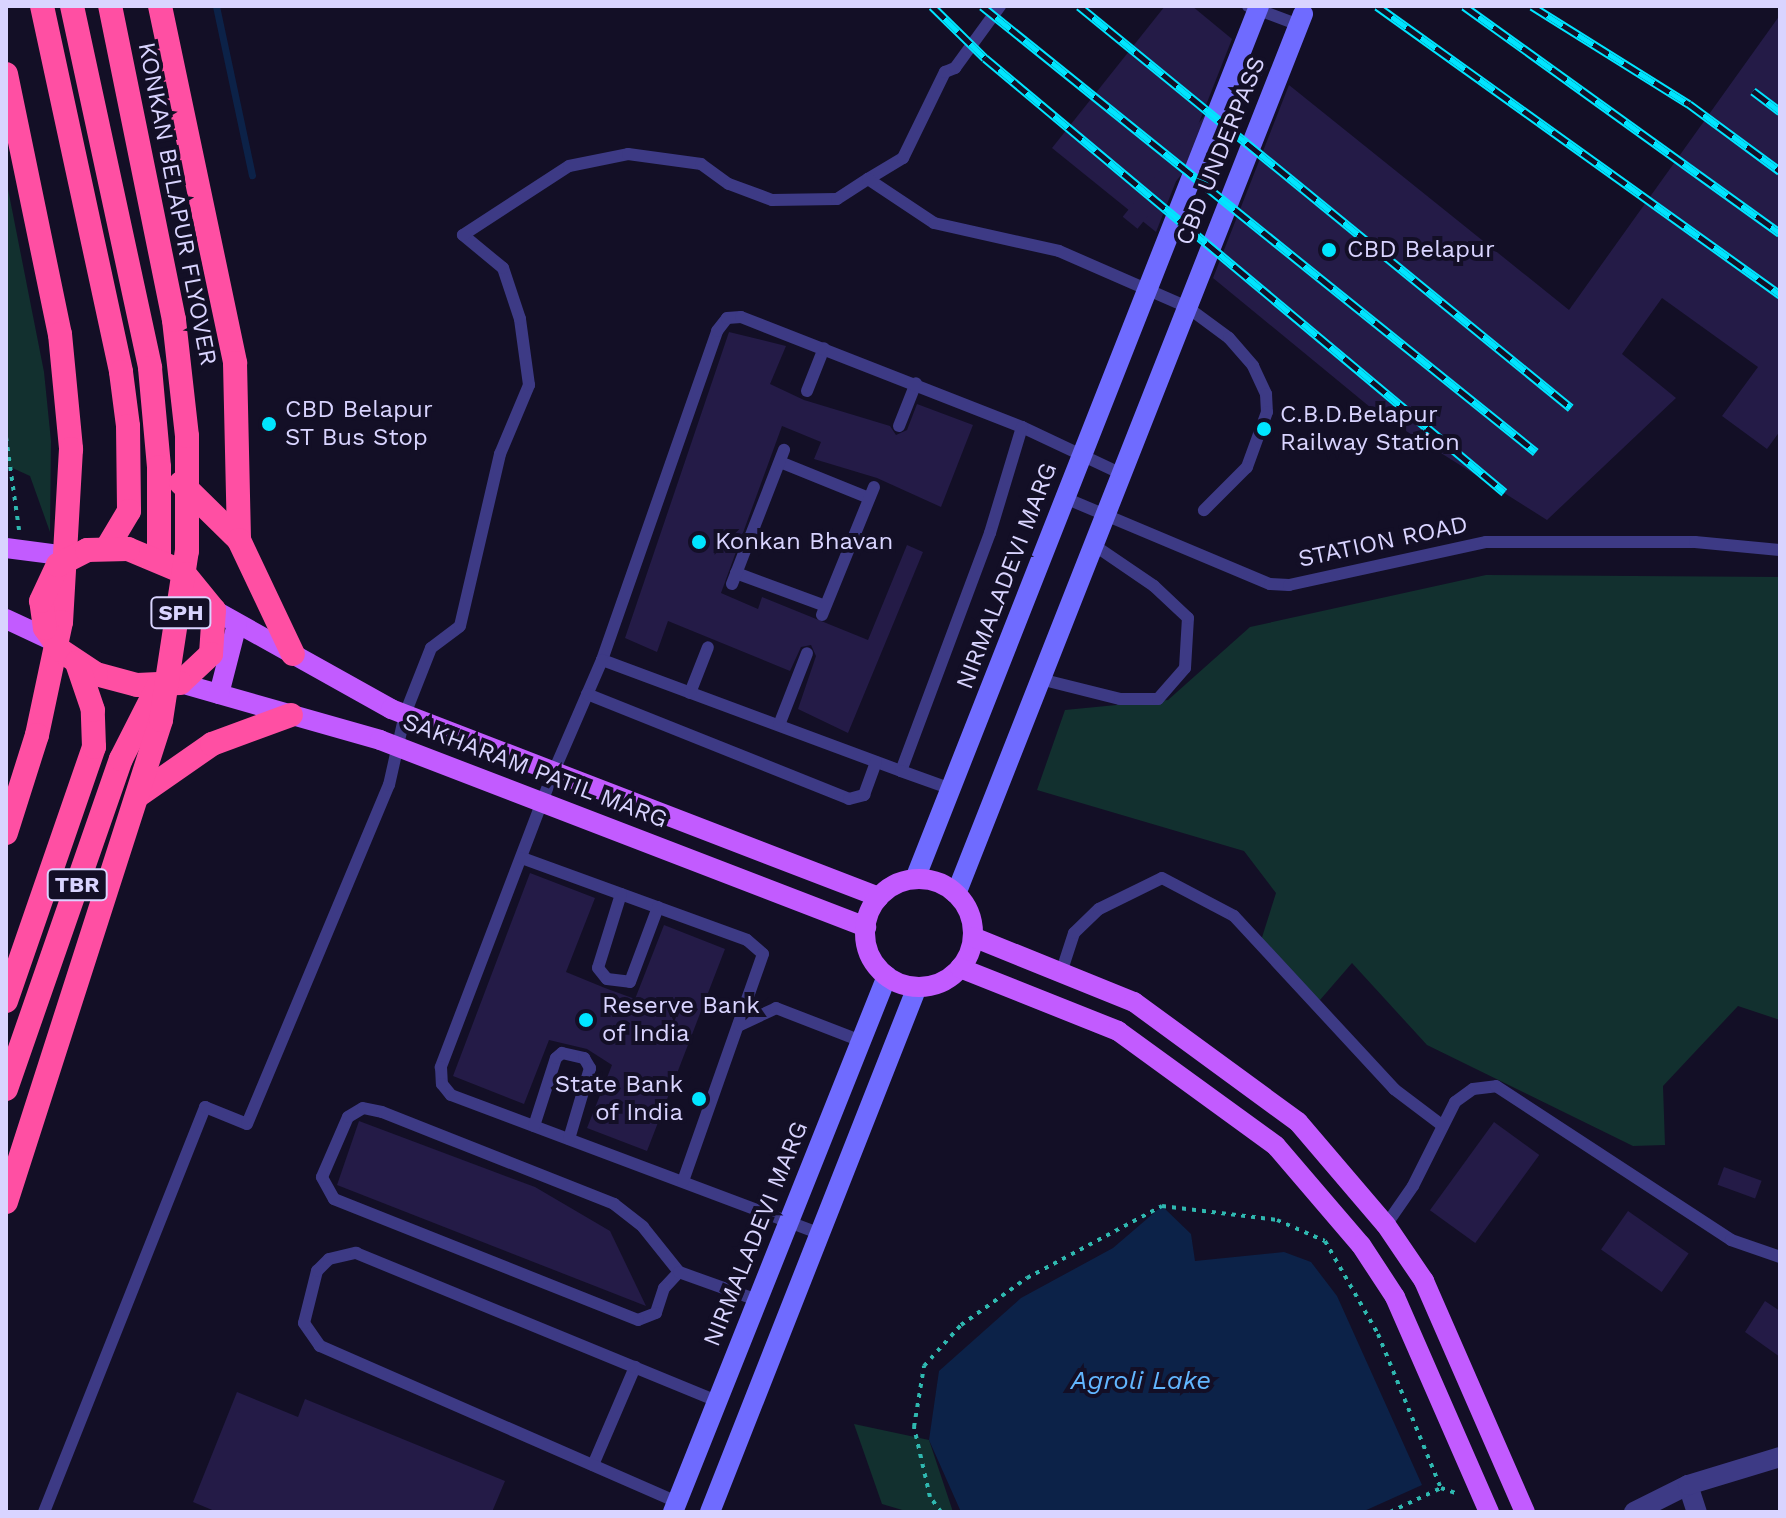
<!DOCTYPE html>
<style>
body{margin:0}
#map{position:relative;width:1786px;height:1518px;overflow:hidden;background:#130f26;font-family:"Work Sans",sans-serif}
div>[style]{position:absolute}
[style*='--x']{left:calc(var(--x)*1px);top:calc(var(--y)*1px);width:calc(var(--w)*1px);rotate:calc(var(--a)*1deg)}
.green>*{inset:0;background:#12302f}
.water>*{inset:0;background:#0c2248}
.stream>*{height:7px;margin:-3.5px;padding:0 3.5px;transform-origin:3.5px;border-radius:3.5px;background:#0c2248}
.building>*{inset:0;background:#241b47;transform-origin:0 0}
.path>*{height:4px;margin-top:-2px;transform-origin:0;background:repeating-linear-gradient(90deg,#2fb8b0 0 4px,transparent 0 10px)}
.lane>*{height:12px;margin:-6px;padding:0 6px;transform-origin:6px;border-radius:6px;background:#3d3a85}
.street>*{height:20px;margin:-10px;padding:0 10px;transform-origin:10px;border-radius:10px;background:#3d3a85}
.secondary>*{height:20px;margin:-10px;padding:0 10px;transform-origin:10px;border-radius:10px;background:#6f6bff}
.primary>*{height:20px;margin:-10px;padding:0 10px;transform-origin:10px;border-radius:10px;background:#c25bff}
.primary>.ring{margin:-10px;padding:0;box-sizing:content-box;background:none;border:20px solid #c25bff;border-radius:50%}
.highway>*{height:24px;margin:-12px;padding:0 12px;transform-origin:12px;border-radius:12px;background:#ff4fa3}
.rail>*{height:9px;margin-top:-4.5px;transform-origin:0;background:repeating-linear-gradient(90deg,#130f26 0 18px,#00e5ff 0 36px);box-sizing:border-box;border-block:2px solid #00e5ff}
.dots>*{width:22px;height:22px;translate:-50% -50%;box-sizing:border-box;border:4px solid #130f26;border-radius:50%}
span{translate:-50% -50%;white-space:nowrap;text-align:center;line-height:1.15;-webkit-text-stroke:8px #130f26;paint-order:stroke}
.shield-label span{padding:2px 6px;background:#130f26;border:2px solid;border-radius:6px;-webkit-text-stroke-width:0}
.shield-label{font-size:22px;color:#d9d4ff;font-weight:700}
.street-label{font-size:24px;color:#d9d4ff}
.poi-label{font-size:24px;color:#d9d4ff}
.left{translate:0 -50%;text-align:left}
.right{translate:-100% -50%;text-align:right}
.water-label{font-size:26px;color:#62b6ff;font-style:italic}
.frame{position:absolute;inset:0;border:8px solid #d9d4ff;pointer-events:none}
</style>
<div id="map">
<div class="green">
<i style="clip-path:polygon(6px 179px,44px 372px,51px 441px,50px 532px,30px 476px,6px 465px)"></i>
<i style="clip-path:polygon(1486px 575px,1780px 577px,1780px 1020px,1738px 1006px,1663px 1086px,1665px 1145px,1633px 1146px,1427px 1045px,1352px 963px,1320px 1000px,1258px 950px,1276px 893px,1244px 851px,1037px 790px,1065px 710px,1168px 700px,1250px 627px)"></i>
<i style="clip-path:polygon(854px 1424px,929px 1440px,953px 1512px,909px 1512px,882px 1504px)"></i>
</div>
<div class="water">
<i style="clip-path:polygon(1162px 1206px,1191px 1234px,1195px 1261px,1284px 1252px,1311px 1262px,1337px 1296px,1422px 1485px,1362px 1512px,961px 1512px,929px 1440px,939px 1371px,1021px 1298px,1113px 1248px)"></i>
</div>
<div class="stream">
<i style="--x:216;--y:6;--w:173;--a:78"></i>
</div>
<div class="building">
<i style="clip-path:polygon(1165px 6px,1192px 6px,1232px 39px,1156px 232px,1052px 148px)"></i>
<i style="clip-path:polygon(1780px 15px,1780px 431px,1767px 449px,1722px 416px,1758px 367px,1662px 298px,1622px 354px,1676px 398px,1547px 520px,1376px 412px,1213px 278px,1289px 85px,1569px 310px)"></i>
<i style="left:1253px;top:56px;width:19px;height:207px;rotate:39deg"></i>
<i style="clip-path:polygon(729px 332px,786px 346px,770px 384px,804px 400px,890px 426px,896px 435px,907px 430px,917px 404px,973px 425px,941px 507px,877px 478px,814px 459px,821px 442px,782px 426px,721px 593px,758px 609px,762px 597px,868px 640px,907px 545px,923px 552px,848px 733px,798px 709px,816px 656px,811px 645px,801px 647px,790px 671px,668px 621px,657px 652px,625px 638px)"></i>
<i style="clip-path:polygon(530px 873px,595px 898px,566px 972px,605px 988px,635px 999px,664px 925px,725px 949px,647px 1151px,587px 1128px,612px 1065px,587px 1049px,549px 1040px,524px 1104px,453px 1076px)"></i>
<i style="clip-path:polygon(359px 1121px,535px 1187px,610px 1231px,646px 1306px,337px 1185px)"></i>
<i style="left:1494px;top:1122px;width:56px;height:109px;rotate:36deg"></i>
<i style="left:1724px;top:1167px;width:40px;height:19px;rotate:20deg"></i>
<i style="left:1628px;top:1211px;width:74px;height:47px;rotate:35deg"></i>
<i style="clip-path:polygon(1765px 1301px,1780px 1311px,1780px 1357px,1745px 1332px)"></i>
<i style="clip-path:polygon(237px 1392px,298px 1417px,305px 1399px,505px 1481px,492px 1512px,217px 1512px,193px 1502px)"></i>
</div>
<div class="path">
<i style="--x:6;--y:437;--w:94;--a:82"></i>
<i style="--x:1441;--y:1488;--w:18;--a:19"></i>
<i style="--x:941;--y:1512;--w:19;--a:-126"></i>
<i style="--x:930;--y:1497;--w:72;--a:-102.9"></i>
<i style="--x:914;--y:1427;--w:62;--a:-80.7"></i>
<i style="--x:924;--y:1366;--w:55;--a:-47.9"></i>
<i style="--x:961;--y:1325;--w:81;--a:-35.5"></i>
<i style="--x:1027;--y:1278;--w:153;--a:-28.1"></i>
<i style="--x:1162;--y:1206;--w:116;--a:6.9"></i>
<i style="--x:1277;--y:1220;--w:52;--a:23.6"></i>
<i style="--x:1325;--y:1241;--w:107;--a:60.3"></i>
<i style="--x:1378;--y:1334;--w:166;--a:67.8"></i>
<i style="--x:1390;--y:1512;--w:56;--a:-25.2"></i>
</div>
<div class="lane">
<i style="--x:1248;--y:6;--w:54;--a:20.4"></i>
<i style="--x:868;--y:179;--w:41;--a:-31"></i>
<i style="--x:903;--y:158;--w:96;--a:-64"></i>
<i style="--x:945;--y:72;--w:11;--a:-22"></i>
<i style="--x:955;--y:68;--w:77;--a:-54"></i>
<i style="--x:807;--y:391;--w:46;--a:-68.4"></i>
<i style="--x:899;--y:426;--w:46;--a:-68.4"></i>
<i style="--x:1022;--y:427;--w:110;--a:25.2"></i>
<i style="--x:780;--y:462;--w:96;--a:22"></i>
<i style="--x:1065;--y:498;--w:222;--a:22.8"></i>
<i style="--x:1270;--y:584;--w:19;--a:3"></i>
<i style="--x:1289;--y:585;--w:202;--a:-12.3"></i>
<i style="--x:1486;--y:542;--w:209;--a:0"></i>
<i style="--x:1695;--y:542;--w:85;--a:5.4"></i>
<i style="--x:736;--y:573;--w:95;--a:20.3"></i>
<i style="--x:732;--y:584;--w:144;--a:-68.8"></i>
<i style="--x:822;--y:615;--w:138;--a:-67.9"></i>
<i style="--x:602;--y:660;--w:349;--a:-70.7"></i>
<i style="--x:717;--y:331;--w:16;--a:-52"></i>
<i style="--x:727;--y:318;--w:14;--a:-4"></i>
<i style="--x:741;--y:317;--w:302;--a:21.4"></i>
<i style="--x:1022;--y:427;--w:111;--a:106.8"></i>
<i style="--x:990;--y:533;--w:254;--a:110.5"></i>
<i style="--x:901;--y:771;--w:319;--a:-159.6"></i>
<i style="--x:602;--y:660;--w:123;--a:113.4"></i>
<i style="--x:553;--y:773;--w:315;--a:110.9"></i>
<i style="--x:441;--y:1067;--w:17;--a:87"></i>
<i style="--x:442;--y:1084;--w:14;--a:51"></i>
<i style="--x:451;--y:1095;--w:394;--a:20.6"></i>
<i style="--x:1040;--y:679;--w:82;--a:14"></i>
<i style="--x:1120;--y:699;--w:38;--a:0"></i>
<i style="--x:1158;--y:699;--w:41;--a:-48.9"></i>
<i style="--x:1185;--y:668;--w:50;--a:-86.6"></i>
<i style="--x:1188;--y:618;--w:47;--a:-136.7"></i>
<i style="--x:1154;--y:586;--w:73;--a:-145.7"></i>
<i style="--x:690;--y:693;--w:49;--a:-68.6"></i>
<i style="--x:587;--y:694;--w:282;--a:21.8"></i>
<i style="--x:849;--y:799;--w:16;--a:-15"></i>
<i style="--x:864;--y:795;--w:35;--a:-70"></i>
<i style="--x:779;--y:725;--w:77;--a:-68.7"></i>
<i style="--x:901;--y:771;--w:53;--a:19.8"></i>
<i style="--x:522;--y:858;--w:239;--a:20"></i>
<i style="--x:747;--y:940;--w:21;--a:41"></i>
<i style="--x:763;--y:954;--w:241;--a:109.4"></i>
<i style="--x:621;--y:894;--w:77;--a:107.3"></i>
<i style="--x:598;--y:968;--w:14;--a:51"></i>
<i style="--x:607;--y:979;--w:23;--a:7"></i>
<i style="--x:630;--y:982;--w:80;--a:-69.5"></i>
<i style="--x:1061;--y:973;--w:42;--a:-72"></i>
<i style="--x:1074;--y:933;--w:35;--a:-44"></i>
<i style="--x:1099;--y:909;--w:70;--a:-26.2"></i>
<i style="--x:1162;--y:878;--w:81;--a:27.8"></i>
<i style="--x:1234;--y:916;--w:236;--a:47.2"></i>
<i style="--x:1394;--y:1089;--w:61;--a:37.1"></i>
<i style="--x:740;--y:1025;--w:40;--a:-25"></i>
<i style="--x:776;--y:1008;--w:91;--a:21.2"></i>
<i style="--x:534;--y:1126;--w:71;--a:-72.1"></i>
<i style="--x:556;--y:1058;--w:8;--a:-40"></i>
<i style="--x:562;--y:1053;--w:23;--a:13"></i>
<i style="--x:584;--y:1058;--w:12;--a:59"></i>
<i style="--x:590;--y:1068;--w:74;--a:106.5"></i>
<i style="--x:1386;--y:1225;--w:47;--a:-55.3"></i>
<i style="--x:1413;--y:1186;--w:94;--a:-63.4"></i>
<i style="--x:1455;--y:1102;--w:22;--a:-36"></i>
<i style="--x:1473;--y:1089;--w:23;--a:-7"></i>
<i style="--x:1496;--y:1086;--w:281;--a:33.2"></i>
<i style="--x:1731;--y:1240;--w:52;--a:19.1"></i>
<i style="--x:679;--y:1272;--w:22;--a:133"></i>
<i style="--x:664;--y:1288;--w:26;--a:108"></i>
<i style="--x:656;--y:1313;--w:19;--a:159"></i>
<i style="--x:638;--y:1320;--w:327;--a:-158.3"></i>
<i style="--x:334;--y:1199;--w:25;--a:-119"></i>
<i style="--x:322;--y:1177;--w:65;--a:-66.6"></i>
<i style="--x:348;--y:1117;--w:17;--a:-31"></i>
<i style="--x:363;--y:1108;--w:19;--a:12"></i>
<i style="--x:382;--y:1112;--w:250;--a:21.6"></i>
<i style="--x:614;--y:1204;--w:37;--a:38"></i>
<i style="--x:643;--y:1227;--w:58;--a:51.3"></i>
<i style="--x:679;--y:1272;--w:83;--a:19.7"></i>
<i style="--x:593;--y:1465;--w:107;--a:-66.8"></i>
<i style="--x:677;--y:1502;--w:390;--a:-156.4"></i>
<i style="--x:320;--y:1346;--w:28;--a:-125"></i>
<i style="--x:304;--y:1323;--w:54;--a:-76"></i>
<i style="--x:317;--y:1271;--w:17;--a:-45"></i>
<i style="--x:329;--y:1259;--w:28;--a:-13"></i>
<i style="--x:356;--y:1253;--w:390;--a:22.3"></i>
<i style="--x:44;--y:1512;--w:436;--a:-68.3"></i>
<i style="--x:205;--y:1107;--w:45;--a:22"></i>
<i style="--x:247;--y:1124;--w:368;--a:-67.3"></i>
<i style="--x:389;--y:785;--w:73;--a:-77.3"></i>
<i style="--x:405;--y:714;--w:71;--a:-68.5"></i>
<i style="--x:431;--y:648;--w:36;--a:-37"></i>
<i style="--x:460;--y:626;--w:177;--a:-76.9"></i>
<i style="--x:500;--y:454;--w:75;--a:-67.2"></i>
<i style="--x:529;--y:385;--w:67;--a:-97.8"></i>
<i style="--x:520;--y:319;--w:54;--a:-108.4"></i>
<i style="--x:503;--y:268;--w:52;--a:-140.5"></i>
<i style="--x:463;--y:235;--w:126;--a:-33.1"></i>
<i style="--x:569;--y:166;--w:60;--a:-11.5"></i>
<i style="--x:628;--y:154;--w:74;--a:7.8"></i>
<i style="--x:701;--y:164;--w:34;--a:36"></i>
<i style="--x:729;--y:184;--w:46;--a:20.4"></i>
<i style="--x:772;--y:200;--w:65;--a:-0.9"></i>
<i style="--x:837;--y:199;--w:37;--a:-33"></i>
<i style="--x:868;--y:179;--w:79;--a:33.7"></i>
<i style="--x:934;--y:223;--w:128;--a:12.6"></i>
<i style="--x:1059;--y:251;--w:140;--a:23.6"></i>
<i style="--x:1187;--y:307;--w:52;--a:36.4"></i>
<i style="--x:1229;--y:338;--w:37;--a:49"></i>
<i style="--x:1253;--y:366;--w:31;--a:65"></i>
<i style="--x:1266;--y:394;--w:18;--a:87"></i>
<i style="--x:1267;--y:412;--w:59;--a:110"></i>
<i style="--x:1247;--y:467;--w:61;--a:135"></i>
</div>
<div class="street">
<i style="--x:1688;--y:1485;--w:28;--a:72"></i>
<i style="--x:1634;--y:1512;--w:60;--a:-26.6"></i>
<i style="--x:1688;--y:1485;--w:96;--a:-16.9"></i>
</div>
<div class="secondary">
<i style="--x:915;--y:879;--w:938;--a:-68.49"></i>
<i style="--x:956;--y:894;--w:946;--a:-68.48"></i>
<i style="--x:673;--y:1512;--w:577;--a:-68.24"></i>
<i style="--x:710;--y:1512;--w:564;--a:-68.48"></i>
</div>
<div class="primary">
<i style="--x:6;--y:548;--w:63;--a:7.4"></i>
<i style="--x:214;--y:610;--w:203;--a:29.2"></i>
<i style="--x:391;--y:709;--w:523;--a:21.07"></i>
<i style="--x:6;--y:619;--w:50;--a:25"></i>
<i style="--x:180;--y:683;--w:208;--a:15.9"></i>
<i style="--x:380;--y:740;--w:521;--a:21.05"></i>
<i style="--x:219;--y:694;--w:72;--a:-75.6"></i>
<i class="ring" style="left:865px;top:879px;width:88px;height:88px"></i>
<i style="--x:973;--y:937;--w:174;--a:22"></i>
<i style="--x:1134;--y:1002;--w:203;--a:36.2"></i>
<i style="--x:1298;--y:1122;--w:135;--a:49.5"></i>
<i style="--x:1386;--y:1225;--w:68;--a:55.8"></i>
<i style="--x:1424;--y:1281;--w:252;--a:66.4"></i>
<i style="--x:960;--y:968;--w:170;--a:21.7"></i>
<i style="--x:1118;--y:1031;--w:195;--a:36"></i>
<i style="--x:1276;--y:1146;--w:130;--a:49.4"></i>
<i style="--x:1361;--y:1245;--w:62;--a:56.8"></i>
<i style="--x:1395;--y:1297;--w:235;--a:66.4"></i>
</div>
<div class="highway">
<i style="--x:42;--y:6;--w:374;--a:77.8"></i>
<i style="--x:121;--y:372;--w:54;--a:82.6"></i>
<i style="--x:128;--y:426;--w:85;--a:89.3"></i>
<i style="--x:129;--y:511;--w:43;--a:120.7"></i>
<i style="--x:72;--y:6;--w:370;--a:77.8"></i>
<i style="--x:150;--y:368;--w:99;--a:84.8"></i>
<i style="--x:159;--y:467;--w:91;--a:90"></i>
<i style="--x:160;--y:6;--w:365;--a:78.1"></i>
<i style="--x:235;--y:363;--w:177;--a:88.7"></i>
<i style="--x:6;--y:74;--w:266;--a:78.3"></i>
<i style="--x:60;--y:334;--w:116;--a:84.5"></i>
<i style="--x:71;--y:449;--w:173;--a:93.3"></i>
<i style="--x:61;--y:622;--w:116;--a:102"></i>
<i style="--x:37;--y:735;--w:103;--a:107.6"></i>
<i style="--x:181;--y:483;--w:81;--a:44.5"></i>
<i style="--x:239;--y:540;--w:126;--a:64.7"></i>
<i style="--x:128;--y:549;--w:60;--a:22.7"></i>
<i style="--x:183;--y:572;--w:49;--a:50.8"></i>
<i style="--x:214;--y:610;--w:44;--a:93.9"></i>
<i style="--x:211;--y:654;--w:42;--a:136.9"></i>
<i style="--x:180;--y:683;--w:43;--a:177.3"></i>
<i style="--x:137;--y:685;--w:42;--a:-165"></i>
<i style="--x:96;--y:674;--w:43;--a:-146.3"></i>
<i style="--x:60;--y:650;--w:27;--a:-124"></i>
<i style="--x:45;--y:628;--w:27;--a:-98"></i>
<i style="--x:41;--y:601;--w:40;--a:-65"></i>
<i style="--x:58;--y:565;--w:33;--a:-27"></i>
<i style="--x:87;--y:550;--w:41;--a:-1.4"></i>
<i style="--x:139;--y:795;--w:89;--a:-34.9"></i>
<i style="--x:212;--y:744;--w:84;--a:-20.2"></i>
<i style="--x:6;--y:1001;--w:269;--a:-70.9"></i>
<i style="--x:94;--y:747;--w:37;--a:-92"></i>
<i style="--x:93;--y:710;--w:50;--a:-108.8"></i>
<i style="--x:6;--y:1089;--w:349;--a:-70.8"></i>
<i style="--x:121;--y:759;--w:82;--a:-63.1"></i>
<i style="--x:6;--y:1202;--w:506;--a:-72.17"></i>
<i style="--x:161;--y:720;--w:171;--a:-81.3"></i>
<i style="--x:187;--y:551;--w:115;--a:-90"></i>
<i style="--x:187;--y:436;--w:117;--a:-96.4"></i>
<i style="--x:174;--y:320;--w:320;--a:-101.5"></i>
</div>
<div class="rail">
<i style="--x:932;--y:6;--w:74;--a:44.5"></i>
<i style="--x:985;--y:58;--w:677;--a:39.9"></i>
<i style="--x:982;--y:6;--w:711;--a:38.84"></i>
<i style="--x:1079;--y:6;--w:635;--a:39.25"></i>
<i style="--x:1377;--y:6;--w:496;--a:35.6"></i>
<i style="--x:1464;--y:6;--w:389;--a:35.7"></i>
<i style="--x:1532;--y:6;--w:185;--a:32"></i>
<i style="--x:1689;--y:104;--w:113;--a:36.4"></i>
<i style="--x:1753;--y:91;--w:34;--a:37"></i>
</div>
<div class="dots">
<i style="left:1329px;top:250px;background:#00e5ff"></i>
<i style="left:269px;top:424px;background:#00e5ff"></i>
<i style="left:1264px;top:429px;background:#00e5ff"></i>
<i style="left:699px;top:542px;background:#00e5ff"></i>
<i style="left:586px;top:1020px;background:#00e5ff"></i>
<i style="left:699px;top:1099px;background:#00e5ff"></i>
</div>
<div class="shield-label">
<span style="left:181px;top:613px">SPH</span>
<span style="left:77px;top:885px">TBR</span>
</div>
<div class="street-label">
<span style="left:1221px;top:151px;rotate:-68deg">CBD UNDERPASS</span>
<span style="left:177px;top:204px;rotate:79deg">KONKAN BELAPUR FLYOVER</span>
<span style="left:1383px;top:542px;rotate:-12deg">STATION ROAD</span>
<span style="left:1007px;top:576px;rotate:-69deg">NIRMALADEVI MARG</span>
<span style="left:535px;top:771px;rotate:21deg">SAKHARAM PATIL MARG</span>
<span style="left:756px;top:1234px;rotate:-68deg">NIRMALADEVI MARG</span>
</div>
<div class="poi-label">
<span class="left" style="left:1347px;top:250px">CBD Belapur</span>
<span class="left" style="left:285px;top:424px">CBD Belapur<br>ST Bus Stop</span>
<span class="left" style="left:1280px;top:429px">C.B.D.Belapur<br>Railway Station</span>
<span class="left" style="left:715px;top:542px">Konkan Bhavan</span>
<span class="left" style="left:602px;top:1020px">Reserve Bank<br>of India</span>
<span class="right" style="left:683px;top:1099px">State Bank<br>of India</span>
</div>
<div class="water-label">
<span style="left:1141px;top:1381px">Agroli Lake</span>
</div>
<div class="frame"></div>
</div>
